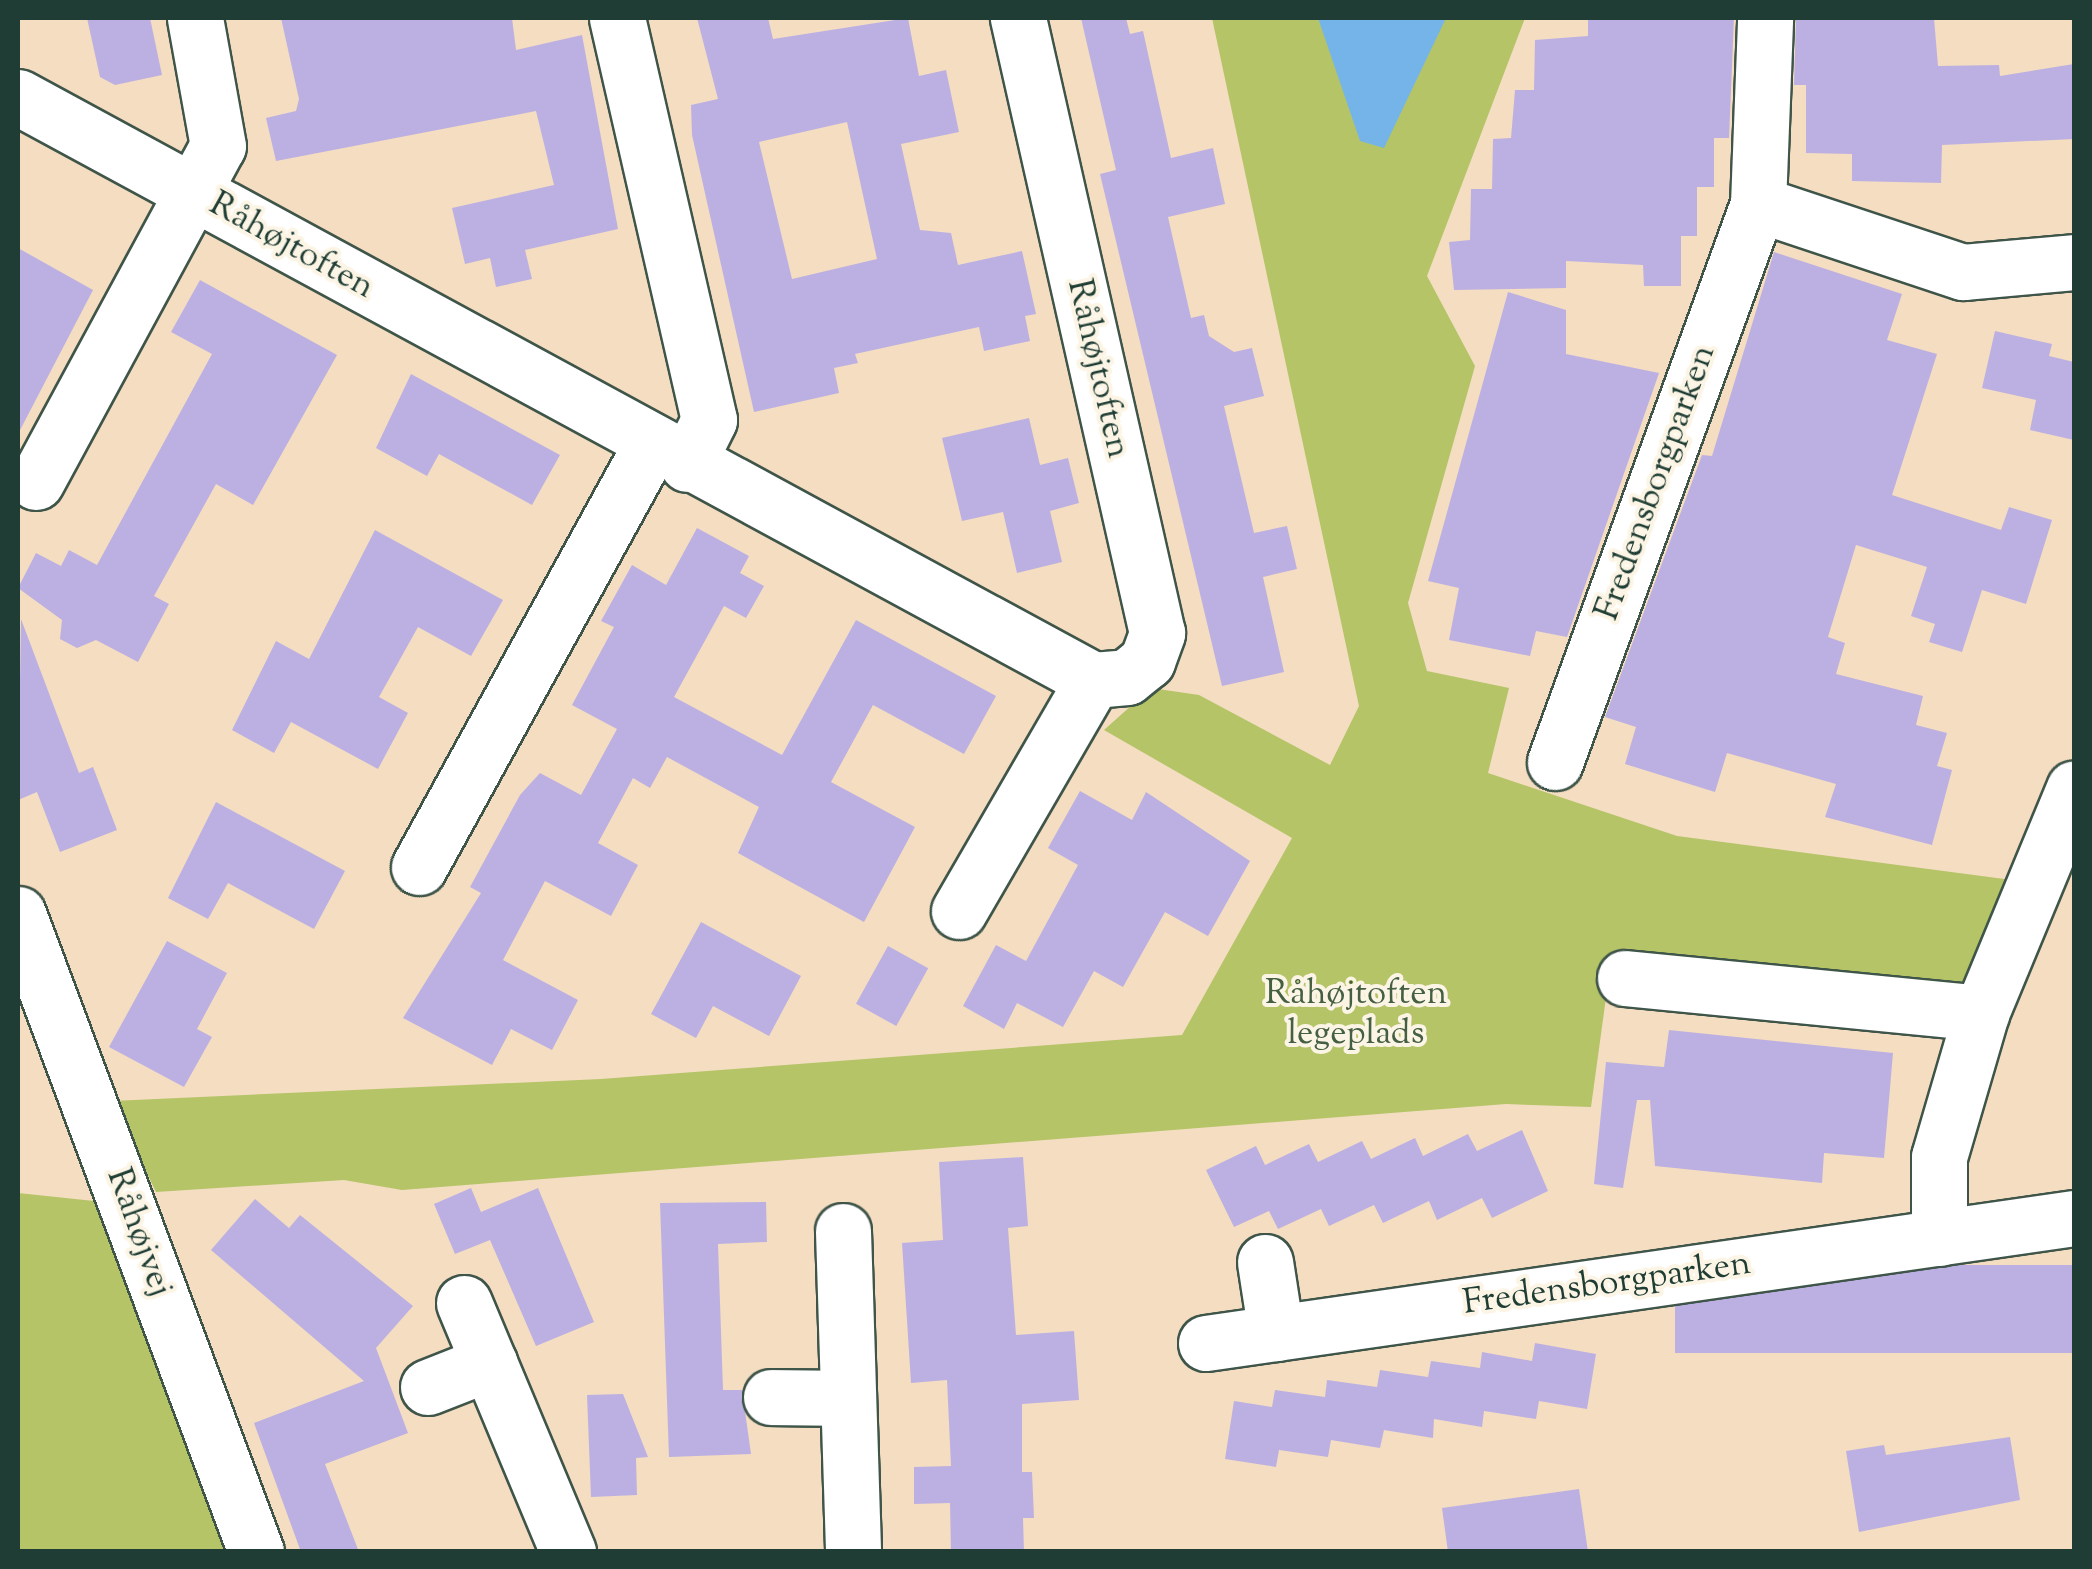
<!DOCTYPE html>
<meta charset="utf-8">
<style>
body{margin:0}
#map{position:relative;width:2092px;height:1569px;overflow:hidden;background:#f4ddc0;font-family:"Sorts Mill Goudy",serif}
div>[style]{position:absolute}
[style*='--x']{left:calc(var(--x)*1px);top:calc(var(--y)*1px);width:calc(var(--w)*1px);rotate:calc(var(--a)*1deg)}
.green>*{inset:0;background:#b4c467}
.water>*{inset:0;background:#75b4e9}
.building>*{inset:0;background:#bcb0e2;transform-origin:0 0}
.roads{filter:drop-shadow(2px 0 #3f5549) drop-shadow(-2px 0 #3f5549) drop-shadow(0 2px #3f5549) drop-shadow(0 -2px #3f5549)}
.minor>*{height:55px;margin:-27.5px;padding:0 27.5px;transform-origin:27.5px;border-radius:27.5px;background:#fff}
span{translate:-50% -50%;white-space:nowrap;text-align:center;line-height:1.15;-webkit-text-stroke:8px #fcf5e5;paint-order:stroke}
.street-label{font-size:35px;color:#1f3d34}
.park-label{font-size:35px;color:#445f41}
.frame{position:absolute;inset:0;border:20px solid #1f3d34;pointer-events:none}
</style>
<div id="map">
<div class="green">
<i style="clip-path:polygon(1212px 18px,1525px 18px,1427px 276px,1475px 366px,1408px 603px,1427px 671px,1509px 688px,1488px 773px,1677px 836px,2012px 880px,1976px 975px,1952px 988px,1611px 961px,1591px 1107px,1506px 1104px,402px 1190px,344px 1180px,156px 1192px,112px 1101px,601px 1079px,1182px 1035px,1292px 838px,1104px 730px,1151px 688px,1199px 695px,1330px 765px,1359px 706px)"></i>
<i style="clip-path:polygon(18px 1193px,94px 1201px,227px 1551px,18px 1552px)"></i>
</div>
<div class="water">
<i style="clip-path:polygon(1318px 18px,1446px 18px,1384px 148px,1360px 141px)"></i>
</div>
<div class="building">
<i style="clip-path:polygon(87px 18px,150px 18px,162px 75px,115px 85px,100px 77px)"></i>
<i style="clip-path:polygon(281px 18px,512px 18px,516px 50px,582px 35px,618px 229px,525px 250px,532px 279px,496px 287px,490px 258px,465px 264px,452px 208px,554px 185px,536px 111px,276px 161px,266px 118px,296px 111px,299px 99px)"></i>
<i style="clip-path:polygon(evenodd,697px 18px,768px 18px,773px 39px,908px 18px,919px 76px,946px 70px,959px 132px,901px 144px,920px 230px,951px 233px,958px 265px,1022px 251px,1036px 314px,1025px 316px,1030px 341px,984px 351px,979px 327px,855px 354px,858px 363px,834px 368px,839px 393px,754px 412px,692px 135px,691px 105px,718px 99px,697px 18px,847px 122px,877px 259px,792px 279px,759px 142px,847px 122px)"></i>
<i style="clip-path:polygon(1081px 18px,1126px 18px,1130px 34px,1143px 31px,1171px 158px,1213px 148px,1225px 204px,1168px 217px,1191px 318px,1204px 315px,1209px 336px,1234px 352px,1252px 348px,1264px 396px,1224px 406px,1254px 533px,1287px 526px,1297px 569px,1263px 577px,1284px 672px,1222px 686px,1100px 174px,1116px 170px)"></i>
<i style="clip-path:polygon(1588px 18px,1734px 18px,1729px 138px,1714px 138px,1714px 187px,1697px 187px,1697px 236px,1681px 236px,1681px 286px,1644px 286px,1643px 265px,1566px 261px,1566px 288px,1454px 290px,1449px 242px,1470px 240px,1471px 189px,1492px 189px,1493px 139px,1511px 138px,1515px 90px,1534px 90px,1535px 40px,1588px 36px)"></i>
<i style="clip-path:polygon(1796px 18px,1934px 18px,1938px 66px,1999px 65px,2000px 76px,2074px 64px,2074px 139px,1942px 145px,1941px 183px,1852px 181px,1852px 154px,1806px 153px,1806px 85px,1794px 85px)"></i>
<i style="clip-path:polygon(18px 248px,93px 290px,18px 434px)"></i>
<i style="clip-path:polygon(1774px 252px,1902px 294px,1887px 340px,1937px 354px,1892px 495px,2001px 530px,2009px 507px,2052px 520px,2026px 604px,1982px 590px,1962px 652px,1929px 642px,1935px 624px,1911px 616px,1927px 567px,1856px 545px,1828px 637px,1845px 643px,1836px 674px,1923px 696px,1916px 725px,1947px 733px,1937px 766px,1952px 770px,1932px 845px,1825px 817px,1836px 784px,1727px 753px,1715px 792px,1625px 764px,1636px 727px,1605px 717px,1702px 455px,1712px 456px)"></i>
<i style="clip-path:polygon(200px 280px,337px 355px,253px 505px,216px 484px,154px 596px,169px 604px,138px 662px,96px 640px,77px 648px,60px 639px,62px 620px,18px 588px,36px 553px,61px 566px,69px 550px,97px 565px,212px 354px,171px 332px)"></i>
<i style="clip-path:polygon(1508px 292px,1566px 310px,1566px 354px,1659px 373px,1567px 637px,1536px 631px,1530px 656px,1449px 640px,1459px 588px,1428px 581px)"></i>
<i style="clip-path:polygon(1995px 331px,2052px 344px,2049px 356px,2074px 362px,2074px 440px,2030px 430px,2036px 400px,1982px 388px)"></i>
<i style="clip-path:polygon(411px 374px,560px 455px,532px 505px,439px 454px,427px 476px,376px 448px)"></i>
<i style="clip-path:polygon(1029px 418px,1040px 465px,1068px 458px,1079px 503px,1050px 511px,1062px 562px,1017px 573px,1003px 512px,962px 521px,942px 438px)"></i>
<i style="clip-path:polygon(697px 528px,749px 556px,740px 573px,764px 586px,746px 618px,724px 606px,674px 697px,782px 755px,856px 620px,996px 696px,964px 754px,873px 705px,831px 782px,915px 827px,864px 922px,738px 853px,759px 807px,667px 757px,650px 788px,633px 778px,598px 843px,638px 865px,611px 916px,545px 881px,503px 960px,578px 1000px,552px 1050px,511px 1029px,492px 1065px,403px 1018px,481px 893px,470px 887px,520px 795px,540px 773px,581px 795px,617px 729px,572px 705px,614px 627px,601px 621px,632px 565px,666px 585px)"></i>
<i style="clip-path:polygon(375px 530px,503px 600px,471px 656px,418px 627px,379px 697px,408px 713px,378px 769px,291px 722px,274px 753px,232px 730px,276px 641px,309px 659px)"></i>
<i style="clip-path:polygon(21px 619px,79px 773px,93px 767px,117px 830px,60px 852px,37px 792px,18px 800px)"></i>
<i style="clip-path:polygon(1080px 791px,1132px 820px,1146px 792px,1250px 861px,1208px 936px,1165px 912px,1123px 987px,1094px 971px,1063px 1027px,1017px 1003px,1004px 1029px,963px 1006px,996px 945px,1026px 961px,1078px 865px,1048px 848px)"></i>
<i style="clip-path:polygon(216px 802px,345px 871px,314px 929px,228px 883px,208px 919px,168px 898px)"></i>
<i style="clip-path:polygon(701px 922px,801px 976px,769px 1036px,713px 1006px,696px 1038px,651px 1014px)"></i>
<i style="clip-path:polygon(167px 941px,227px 973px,197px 1029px,212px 1037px,184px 1087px,109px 1047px)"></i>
<i style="left:888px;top:946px;width:46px;height:66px;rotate:29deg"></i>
<i style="clip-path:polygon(1669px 1030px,1893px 1053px,1884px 1158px,1824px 1153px,1822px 1183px,1655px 1166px,1650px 1100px,1637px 1100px,1623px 1188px,1594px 1184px,1606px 1062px,1664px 1067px)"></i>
<i style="clip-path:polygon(1522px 1130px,1548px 1191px,1492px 1218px,1482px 1198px,1437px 1220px,1429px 1201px,1383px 1223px,1374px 1205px,1329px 1226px,1321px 1209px,1278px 1229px,1269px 1211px,1234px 1227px,1206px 1170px,1256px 1146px,1265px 1165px,1309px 1144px,1318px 1162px,1362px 1141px,1371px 1159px,1415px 1138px,1423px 1156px,1468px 1134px,1477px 1151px)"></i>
<i style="clip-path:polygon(1023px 1157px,1028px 1226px,1008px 1228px,1016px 1335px,1074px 1331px,1079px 1400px,1022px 1404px,1022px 1472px,1032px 1472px,1034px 1518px,1023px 1518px,1024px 1552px,951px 1552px,950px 1503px,914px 1504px,914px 1467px,951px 1466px,947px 1380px,911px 1383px,902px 1243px,943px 1240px,939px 1162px)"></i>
<i style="clip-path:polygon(471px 1188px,481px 1212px,538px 1188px,594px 1322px,536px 1346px,490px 1240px,455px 1254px,434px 1204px)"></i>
<i style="clip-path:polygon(255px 1199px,289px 1228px,300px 1215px,413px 1306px,376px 1348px,408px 1433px,325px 1464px,359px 1552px,301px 1552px,254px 1423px,364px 1381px,211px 1250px)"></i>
<i style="clip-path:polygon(766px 1202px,767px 1242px,718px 1244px,723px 1390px,742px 1390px,751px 1454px,669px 1457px,660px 1203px)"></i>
<i style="left:2074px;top:1265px;width:88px;height:399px;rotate:90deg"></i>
<i style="clip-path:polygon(1535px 1343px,1596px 1354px,1587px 1409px,1539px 1401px,1536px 1419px,1484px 1411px,1482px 1427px,1434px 1419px,1433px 1438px,1384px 1430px,1380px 1448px,1331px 1440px,1328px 1457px,1279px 1450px,1276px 1467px,1225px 1459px,1234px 1401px,1272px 1407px,1275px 1390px,1325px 1397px,1327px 1380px,1377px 1387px,1380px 1370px,1428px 1377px,1431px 1361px,1480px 1368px,1482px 1352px,1532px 1361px)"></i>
<i style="clip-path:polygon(623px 1394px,648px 1457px,636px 1458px,637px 1495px,591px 1497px,587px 1395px)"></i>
<i style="clip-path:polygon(2010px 1437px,2020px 1500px,1859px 1532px,1846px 1451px,1884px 1445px,1886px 1455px)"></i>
<i style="clip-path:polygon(1579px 1489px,1588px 1552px,1448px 1552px,1442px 1508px)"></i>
</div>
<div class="roads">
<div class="minor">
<i style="--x:617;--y:18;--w:412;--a:77.1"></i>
<i style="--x:709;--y:420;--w:49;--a:116.6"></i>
<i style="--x:18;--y:97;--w:1223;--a:28.47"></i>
<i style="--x:1093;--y:680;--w:34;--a:-5"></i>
<i style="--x:1127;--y:677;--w:26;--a:-39"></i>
<i style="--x:1147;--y:661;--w:30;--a:-70"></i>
<i style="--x:1157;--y:633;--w:631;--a:-102.74"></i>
<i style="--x:1758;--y:204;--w:216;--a:18.4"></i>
<i style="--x:1963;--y:272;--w:111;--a:-5.1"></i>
<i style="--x:36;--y:482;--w:382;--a:-61.6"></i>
<i style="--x:218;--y:146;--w:130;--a:-100.2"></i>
<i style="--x:1555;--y:762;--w:594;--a:-70.01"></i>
<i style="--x:1758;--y:204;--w:186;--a:-87.8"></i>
<i style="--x:419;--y:867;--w:483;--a:-61.2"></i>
<i style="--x:959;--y:911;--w:267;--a:-59.9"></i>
<i style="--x:18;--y:914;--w:681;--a:69.54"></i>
<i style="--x:1625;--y:978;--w:358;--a:5.6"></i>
<i style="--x:843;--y:1231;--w:321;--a:88.2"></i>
<i style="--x:1939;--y:1238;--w:81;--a:-90"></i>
<i style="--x:1939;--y:1157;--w:150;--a:-73.7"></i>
<i style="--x:1981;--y:1013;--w:243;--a:-67.5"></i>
<i style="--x:1265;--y:1262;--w:72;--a:81.2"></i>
<i style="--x:464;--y:1303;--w:270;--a:67.3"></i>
<i style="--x:1206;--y:1343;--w:877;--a:-8.19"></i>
<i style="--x:428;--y:1387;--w:66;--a:-21.5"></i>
<i style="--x:771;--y:1397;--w:77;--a:0.7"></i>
</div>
</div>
<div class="street-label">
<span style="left:291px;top:247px;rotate:29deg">Råhøjtoften</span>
<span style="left:1097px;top:369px;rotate:77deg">Råhøjtoften</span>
<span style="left:1657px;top:483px;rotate:-70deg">Fredensborgparken</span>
<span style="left:138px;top:1233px;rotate:70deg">Råhøjvej</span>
<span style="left:1607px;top:1285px;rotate:-8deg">Fredensborgparken</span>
</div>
<div class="park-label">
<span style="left:1356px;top:1015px">Råhøjtoften<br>legeplads</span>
</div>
<div class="frame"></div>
</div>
